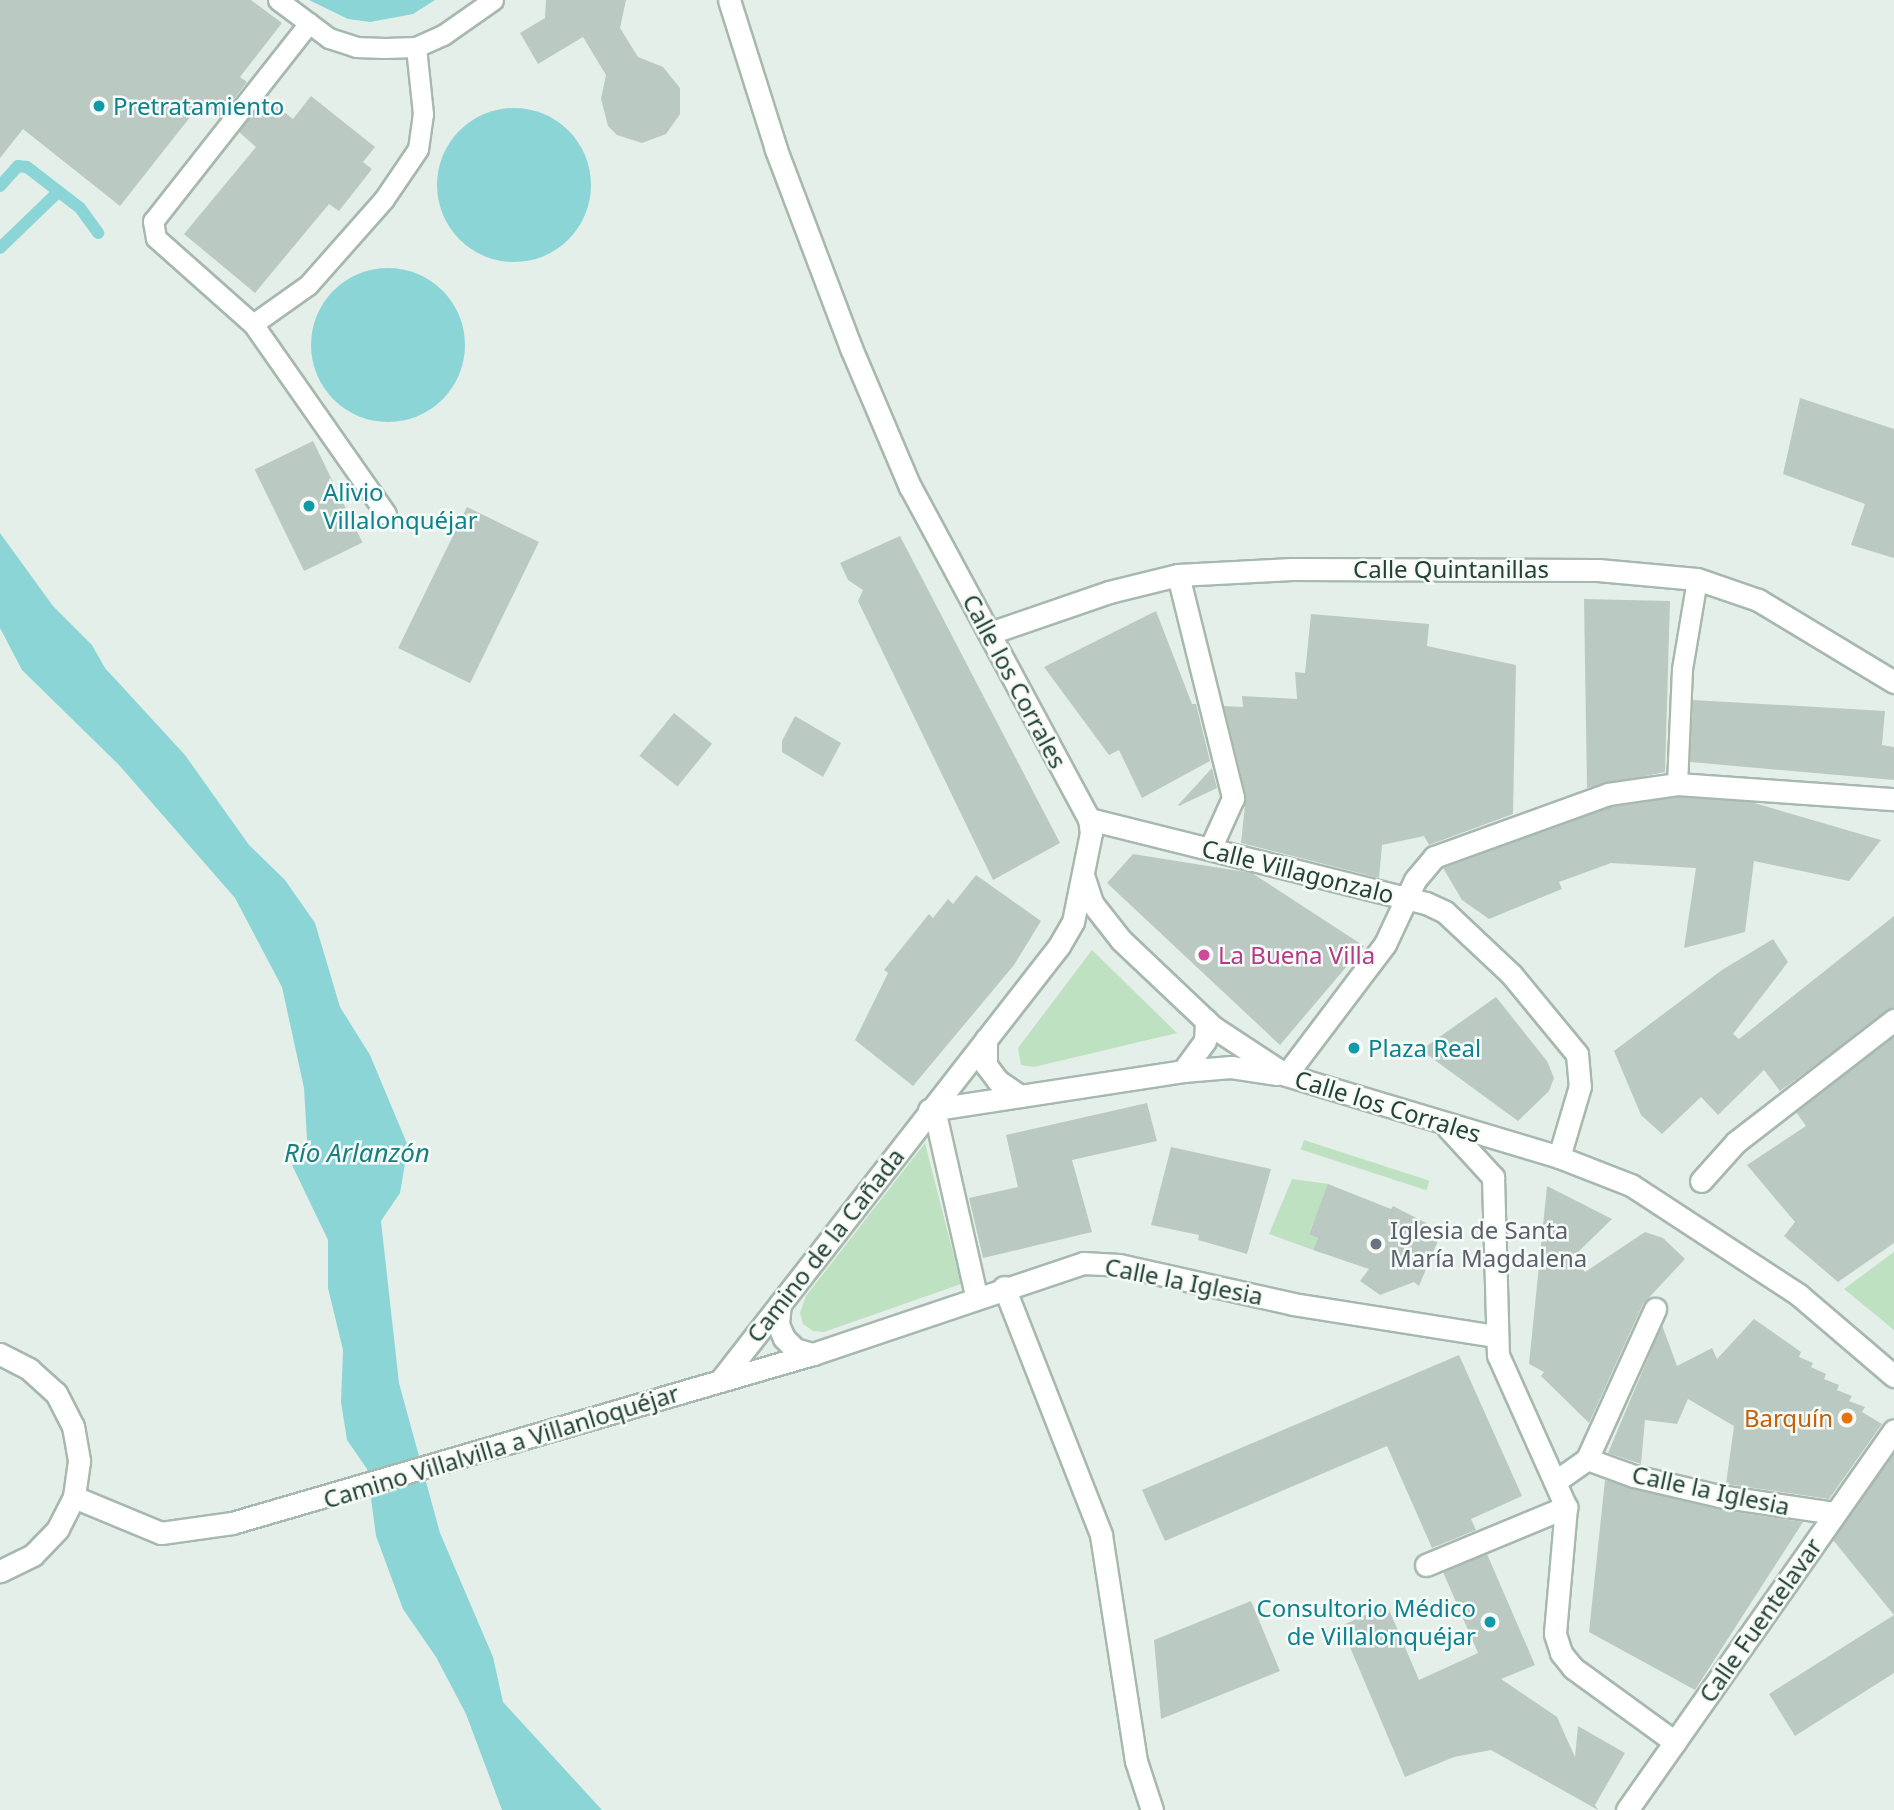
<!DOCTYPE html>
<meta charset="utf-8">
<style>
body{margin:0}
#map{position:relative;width:1894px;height:1810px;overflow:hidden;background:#e5efe9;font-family:"Noto Sans",sans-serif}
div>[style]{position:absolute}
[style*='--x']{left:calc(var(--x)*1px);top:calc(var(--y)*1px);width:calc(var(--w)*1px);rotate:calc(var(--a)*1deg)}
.green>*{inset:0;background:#bee1c2;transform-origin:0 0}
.water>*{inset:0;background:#8cd5d6}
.round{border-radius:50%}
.stream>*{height:12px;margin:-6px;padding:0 6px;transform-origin:6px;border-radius:6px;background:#8cd5d6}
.building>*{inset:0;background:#bacac2;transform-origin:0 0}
.roads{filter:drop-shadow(2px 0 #a7b8af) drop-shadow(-2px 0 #a7b8af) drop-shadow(0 2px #a7b8af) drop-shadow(0 -2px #a7b8af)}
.lane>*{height:19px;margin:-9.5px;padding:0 9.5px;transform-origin:9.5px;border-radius:9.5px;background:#fff}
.street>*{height:21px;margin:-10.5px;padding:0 10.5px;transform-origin:10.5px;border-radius:10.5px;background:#fff}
.dots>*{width:19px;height:19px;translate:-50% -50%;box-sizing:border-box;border:4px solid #f7fbf8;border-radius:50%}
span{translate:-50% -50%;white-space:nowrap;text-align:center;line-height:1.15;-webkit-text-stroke:5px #f7fbf8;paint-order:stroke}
.culture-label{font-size:24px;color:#0d838f}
.left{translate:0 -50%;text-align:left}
.right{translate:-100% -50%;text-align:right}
.street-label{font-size:24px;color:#234235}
.hotel-label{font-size:24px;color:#b23c85}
.worship-label{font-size:24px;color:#5b616d}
.food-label{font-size:24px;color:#c56008}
.water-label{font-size:26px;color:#198082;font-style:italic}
</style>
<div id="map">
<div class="green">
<i style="clip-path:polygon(1092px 950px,1177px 1033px,1034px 1067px,1021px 1065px,1018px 1048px)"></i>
<i style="left:1304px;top:1140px;width:132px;height:10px;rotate:18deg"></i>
<i style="clip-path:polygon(925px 1143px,961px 1284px,824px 1332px,813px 1331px,803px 1324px,800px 1313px,806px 1296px)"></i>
<i style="clip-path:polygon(1292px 1179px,1329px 1184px,1309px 1233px,1318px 1238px,1313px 1250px,1269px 1234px)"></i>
<i style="clip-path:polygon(1894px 1252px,1894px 1330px,1844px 1289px)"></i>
</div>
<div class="water">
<i style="clip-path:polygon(309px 0,435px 0,413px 14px,370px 22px,348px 19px)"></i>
<i class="round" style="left:437px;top:108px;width:154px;height:154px"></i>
<i class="round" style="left:311px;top:268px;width:154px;height:154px"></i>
<i style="clip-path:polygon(0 533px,53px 606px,92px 645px,105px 668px,185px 755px,249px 845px,285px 880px,315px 923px,340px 1007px,370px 1055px,408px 1146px,400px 1193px,381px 1221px,399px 1383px,440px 1533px,493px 1657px,503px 1702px,602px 1810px,502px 1810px,466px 1714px,436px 1657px,403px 1609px,376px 1536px,367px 1469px,347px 1440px,341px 1402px,343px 1350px,328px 1288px,328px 1240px,292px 1165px,308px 1156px,304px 1088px,282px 987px,235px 898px,119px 765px,22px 670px,0 628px)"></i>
</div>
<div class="stream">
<i style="--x:0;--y:186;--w:27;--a:-48"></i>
<i style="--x:18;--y:166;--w:9;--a:6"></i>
<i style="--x:27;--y:167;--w:67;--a:37.7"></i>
<i style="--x:80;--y:208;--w:31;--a:54"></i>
<i style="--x:0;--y:248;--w:81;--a:-44"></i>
</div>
<div class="building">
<i style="clip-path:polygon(0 0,251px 0,282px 23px,240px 77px,247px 82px,220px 117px,202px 102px,120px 206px,23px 129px,0 158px)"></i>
<i style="clip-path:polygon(546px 0,626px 0,620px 28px,638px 57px,663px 67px,680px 88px,680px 114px,666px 134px,642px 143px,617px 135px,608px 126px,601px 99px,606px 75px,583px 37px,538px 64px,520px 33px,545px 18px)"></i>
<i style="clip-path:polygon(311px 96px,375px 147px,363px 162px,372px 169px,339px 211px,329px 204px,255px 293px,184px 234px,256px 147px,239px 132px,266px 98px,293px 119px)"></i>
<i style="clip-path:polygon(1800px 398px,1894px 429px,1894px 558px,1851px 545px,1865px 504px,1783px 474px)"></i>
<i style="left:313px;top:441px;width:113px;height:65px;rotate:64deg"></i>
<i style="left:467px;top:507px;width:80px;height:157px;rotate:26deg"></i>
<i style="clip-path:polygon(900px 536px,1060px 843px,993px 880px,858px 601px,863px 590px,848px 580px,840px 563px)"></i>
<i style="clip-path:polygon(1584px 599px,1670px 601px,1665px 772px,1587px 788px)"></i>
<i style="clip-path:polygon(1156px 611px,1192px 704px,1196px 704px,1210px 761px,1142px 798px,1119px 750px,1109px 755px,1044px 667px)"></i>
<i style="clip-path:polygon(1311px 614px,1429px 624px,1427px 646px,1516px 665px,1513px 814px,1429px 845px,1424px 836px,1382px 845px,1379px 878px,1241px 843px,1246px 795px,1224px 706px,1243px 707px,1242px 696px,1297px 699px,1295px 672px,1305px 673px)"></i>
<i style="clip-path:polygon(1693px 700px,1885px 711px,1882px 745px,1894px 747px,1894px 780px,1690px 762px)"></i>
<i style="left:674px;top:713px;width:49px;height:55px;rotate:39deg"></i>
<i style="clip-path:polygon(795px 716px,841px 743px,823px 777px,782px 752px,782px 741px)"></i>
<i style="clip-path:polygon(1212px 768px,1217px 788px,1179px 806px,1178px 805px)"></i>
<i style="clip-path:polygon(1677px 797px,1751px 802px,1881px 840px,1849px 881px,1754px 861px,1745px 932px,1684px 948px,1696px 868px,1611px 863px,1559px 882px,1562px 889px,1489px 919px,1462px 900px,1443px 868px,1611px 807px)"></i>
<i style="clip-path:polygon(1133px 854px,1252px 873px,1364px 946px,1280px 1045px,1107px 883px)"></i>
<i style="clip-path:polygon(976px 875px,1041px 921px,1014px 965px,913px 1086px,855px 1040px,888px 973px,884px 970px,929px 914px,933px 918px,948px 899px,953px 904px)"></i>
<i style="clip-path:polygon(1894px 916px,1894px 1007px,1780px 1091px,1764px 1070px,1718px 1115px,1701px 1097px,1662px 1134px,1641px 1115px,1614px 1051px,1722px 970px,1773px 939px,1788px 962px,1733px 1034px,1739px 1039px)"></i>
<i style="clip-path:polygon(1496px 997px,1547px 1061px,1554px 1078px,1549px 1091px,1518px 1121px,1421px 1050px)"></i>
<i style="clip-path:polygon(1894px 1037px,1894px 1243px,1838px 1282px,1784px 1236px,1795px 1222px,1747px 1165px,1806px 1126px,1796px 1112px)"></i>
<i style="clip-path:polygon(1147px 1103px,1157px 1141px,1072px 1160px,1092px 1232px,983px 1258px,969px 1198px,1018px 1187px,1006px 1135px)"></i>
<i style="clip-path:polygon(1171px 1147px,1271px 1169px,1247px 1254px,1198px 1240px,1199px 1235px,1151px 1225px)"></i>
<i style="clip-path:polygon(1328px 1184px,1391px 1209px,1393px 1206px,1442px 1231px,1419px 1286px,1414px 1282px,1380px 1295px,1360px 1281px,1369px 1269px,1313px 1250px,1318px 1238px,1309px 1234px)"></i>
<i style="clip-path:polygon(1547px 1186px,1612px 1219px,1573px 1257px,1585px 1272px,1645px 1232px,1663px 1238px,1685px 1259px,1643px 1304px,1589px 1423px,1541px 1376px,1544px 1372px,1529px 1364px)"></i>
<i style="clip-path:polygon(1754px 1319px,1801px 1352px,1799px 1357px,1813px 1363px,1811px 1367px,1826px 1374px,1824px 1379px,1839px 1385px,1837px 1390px,1852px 1396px,1849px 1401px,1865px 1407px,1862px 1412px,1882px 1424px,1829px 1499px,1726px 1484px,1734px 1426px,1688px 1399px,1677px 1424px,1645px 1420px,1641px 1464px,1608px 1453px,1662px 1325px,1677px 1366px,1712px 1348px,1717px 1359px)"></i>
<i style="clip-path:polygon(1459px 1355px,1522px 1496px,1471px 1519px,1476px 1530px,1432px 1548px,1387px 1446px,1165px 1541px,1142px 1490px)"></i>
<i style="clip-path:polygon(1894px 1453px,1894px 1673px,1795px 1736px,1769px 1694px,1894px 1615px,1833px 1540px)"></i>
<i style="clip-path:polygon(1605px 1480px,1716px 1509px,1803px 1522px,1695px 1690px,1589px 1632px)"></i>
<i style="clip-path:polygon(1487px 1554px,1535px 1665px,1501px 1679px,1557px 1717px,1575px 1757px,1578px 1726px,1625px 1753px,1595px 1805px,1598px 1810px,1491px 1750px,1454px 1757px,1405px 1777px,1341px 1626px,1387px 1605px,1419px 1680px,1478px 1653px,1443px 1572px)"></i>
<i style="clip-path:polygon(1251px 1601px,1280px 1671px,1161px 1719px,1154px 1640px)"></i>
</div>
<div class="roads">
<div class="lane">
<i style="--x:278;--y:0;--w:64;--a:36.7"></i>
<i style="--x:329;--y:38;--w:28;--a:18"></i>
<i style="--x:356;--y:47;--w:29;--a:2"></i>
<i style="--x:385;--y:48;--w:31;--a:-2"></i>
<i style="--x:416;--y:47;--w:30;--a:-24"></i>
<i style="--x:443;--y:35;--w:61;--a:-35"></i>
<i style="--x:309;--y:23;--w:252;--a:128.2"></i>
<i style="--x:153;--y:221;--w:17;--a:80"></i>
<i style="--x:156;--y:238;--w:130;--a:41.6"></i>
<i style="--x:253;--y:324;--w:232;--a:55"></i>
<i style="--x:253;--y:324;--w:67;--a:-35.3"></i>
<i style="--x:308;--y:285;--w:115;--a:-48.5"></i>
<i style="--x:384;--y:199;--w:60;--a:-55.8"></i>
<i style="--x:418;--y:149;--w:35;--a:-82"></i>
<i style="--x:423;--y:114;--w:67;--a:-96"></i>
<i style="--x:1677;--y:784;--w:115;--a:-87.5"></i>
<i style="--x:1682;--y:669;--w:91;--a:-80.5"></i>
</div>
<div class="street">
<i style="--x:1178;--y:575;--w:230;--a:76.1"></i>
<i style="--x:1233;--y:798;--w:56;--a:114.3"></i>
<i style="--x:990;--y:633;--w:126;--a:-19"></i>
<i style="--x:1109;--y:592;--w:71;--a:-13.8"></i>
<i style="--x:1178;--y:575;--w:114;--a:-3"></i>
<i style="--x:1292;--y:569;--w:306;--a:0.2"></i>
<i style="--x:1598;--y:570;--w:99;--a:5.2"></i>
<i style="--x:1697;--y:579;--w:65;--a:19"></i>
<i style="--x:1758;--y:600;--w:159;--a:31.1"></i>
<i style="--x:1089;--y:819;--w:347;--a:14"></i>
<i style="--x:1426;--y:903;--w:21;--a:25"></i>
<i style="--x:1445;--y:912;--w:91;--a:43.2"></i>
<i style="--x:1511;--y:974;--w:104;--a:50.5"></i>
<i style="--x:1577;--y:1054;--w:32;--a:85"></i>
<i style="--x:1580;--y:1086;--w:74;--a:106.5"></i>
<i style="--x:1084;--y:878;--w:26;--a:72"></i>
<i style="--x:1092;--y:903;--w:47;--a:51.9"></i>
<i style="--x:1121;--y:940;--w:127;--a:43.4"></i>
<i style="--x:1213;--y:1027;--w:87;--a:33.3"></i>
<i style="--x:1286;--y:1075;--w:285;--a:16.7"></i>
<i style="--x:1559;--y:1157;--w:77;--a:21.3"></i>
<i style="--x:1631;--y:1185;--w:201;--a:33.2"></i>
<i style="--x:1799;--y:1295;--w:125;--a:40.5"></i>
<i style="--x:986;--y:1039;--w:26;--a:90"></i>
<i style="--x:986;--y:1065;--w:20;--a:53"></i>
<i style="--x:998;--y:1081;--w:27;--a:34"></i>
<i style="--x:1183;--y:1071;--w:37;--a:-54"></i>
<i style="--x:1205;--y:1041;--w:21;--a:-87"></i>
<i style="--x:1286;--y:1075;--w:164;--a:-52.9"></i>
<i style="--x:1385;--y:944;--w:71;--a:-64.9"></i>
<i style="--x:1415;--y:880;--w:30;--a:-50"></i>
<i style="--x:1434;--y:857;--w:185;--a:-19.9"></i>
<i style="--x:1608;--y:794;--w:70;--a:-8.2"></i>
<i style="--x:1677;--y:784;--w:218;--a:4"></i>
<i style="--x:934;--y:1109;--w:192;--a:77.3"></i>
<i style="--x:929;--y:1110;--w:257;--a:-8.7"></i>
<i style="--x:1183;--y:1071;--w:48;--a:-4.8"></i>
<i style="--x:1231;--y:1067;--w:47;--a:8.7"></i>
<i style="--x:1448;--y:1128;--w:67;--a:47.4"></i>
<i style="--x:1493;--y:1177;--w:178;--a:88.4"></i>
<i style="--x:1498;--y:1355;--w:167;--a:65.9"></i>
<i style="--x:1566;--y:1507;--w:127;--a:95"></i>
<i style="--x:1555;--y:1634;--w:20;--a:72"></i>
<i style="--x:1561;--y:1653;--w:19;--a:51"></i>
<i style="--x:1573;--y:1668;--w:126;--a:36"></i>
<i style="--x:1701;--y:1181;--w:52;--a:-48.1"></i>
<i style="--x:1736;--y:1142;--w:200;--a:-37.7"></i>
<i style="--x:1004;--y:1287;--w:266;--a:68.6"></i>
<i style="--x:1101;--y:1535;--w:229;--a:81.2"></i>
<i style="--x:1136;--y:1761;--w:52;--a:71.9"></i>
<i style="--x:780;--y:1304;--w:20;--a:96"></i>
<i style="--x:778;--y:1324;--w:15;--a:67"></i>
<i style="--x:784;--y:1338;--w:16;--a:45"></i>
<i style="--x:795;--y:1349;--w:19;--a:16"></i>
<i style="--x:0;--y:1354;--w:33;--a:27"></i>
<i style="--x:29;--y:1369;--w:36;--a:42"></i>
<i style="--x:56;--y:1393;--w:37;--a:63"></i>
<i style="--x:73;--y:1426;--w:36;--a:80"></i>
<i style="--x:79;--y:1461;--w:36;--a:98"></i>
<i style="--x:74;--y:1497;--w:36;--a:117"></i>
<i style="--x:58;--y:1529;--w:36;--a:134"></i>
<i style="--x:33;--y:1555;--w:37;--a:154"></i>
<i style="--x:720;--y:1381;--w:551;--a:-52.07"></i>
<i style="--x:1059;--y:946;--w:28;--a:-60"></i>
<i style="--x:1073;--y:922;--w:91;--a:-78.6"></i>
<i style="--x:1091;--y:833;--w:14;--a:-98"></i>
<i style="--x:1089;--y:819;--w:377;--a:-118.3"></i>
<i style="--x:910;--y:487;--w:151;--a:-113"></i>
<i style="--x:851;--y:348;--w:213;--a:-110.7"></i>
<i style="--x:776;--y:149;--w:156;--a:-107.5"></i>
<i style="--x:1587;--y:1459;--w:50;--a:19.9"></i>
<i style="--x:1634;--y:1476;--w:87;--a:13.2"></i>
<i style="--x:1719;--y:1496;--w:116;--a:8.4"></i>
<i style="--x:1556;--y:1481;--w:38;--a:-35"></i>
<i style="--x:1587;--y:1459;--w:165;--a:-65.6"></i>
<i style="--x:74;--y:1497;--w:94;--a:22.5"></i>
<i style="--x:161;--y:1533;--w:72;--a:-8"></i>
<i style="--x:232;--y:1523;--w:605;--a:-16.22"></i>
<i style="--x:813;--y:1354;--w:285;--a:-18.6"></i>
<i style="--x:1083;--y:1263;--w:36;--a:3"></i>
<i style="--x:1119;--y:1265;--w:178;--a:12.6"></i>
<i style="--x:1293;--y:1304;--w:206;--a:9"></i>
<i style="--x:1426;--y:1565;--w:152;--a:-22.5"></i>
<i style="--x:1627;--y:1810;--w:464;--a:-54.9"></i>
</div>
</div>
<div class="dots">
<i style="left:99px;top:106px;background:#0f9aa8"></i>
<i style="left:309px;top:506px;background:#0f9aa8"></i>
<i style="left:1204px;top:955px;background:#d1479c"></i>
<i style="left:1354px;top:1048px;background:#0f9aa8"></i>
<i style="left:1376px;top:1244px;background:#6b7280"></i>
<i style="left:1847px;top:1418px;background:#e8710a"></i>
<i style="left:1490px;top:1622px;background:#0f9aa8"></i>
</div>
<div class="culture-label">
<span class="left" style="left:113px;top:106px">Pretratamiento</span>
<span class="left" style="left:323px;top:506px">Alivio<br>Villalonquéjar</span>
<span class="left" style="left:1368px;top:1048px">Plaza Real</span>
<span class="right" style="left:1476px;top:1622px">Consultorio Médico<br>de Villalonquéjar</span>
</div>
<div class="street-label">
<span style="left:1451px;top:569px">Calle Quintanillas</span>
<span style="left:1015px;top:681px;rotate:62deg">Calle los Corrales</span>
<span style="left:1298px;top:871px;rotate:14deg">Calle Villagonzalo</span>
<span style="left:1388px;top:1106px;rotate:17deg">Calle los Corrales</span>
<span style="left:825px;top:1245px;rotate:-52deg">Camino de la Cañada</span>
<span style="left:1184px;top:1281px;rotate:11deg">Calle la Iglesia</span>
<span style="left:501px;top:1446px;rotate:-17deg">Camino Villalvilla a Villanloquéjar</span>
<span style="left:1711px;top:1490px;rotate:12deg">Calle la Iglesia</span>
<span style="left:1760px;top:1620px;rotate:-55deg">Calle Fuentelavar</span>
</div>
<div class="hotel-label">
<span class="left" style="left:1218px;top:955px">La Buena Villa</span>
</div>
<div class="worship-label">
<span class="left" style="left:1390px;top:1244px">Iglesia de Santa<br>María Magdalena</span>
</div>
<div class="food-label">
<span class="right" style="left:1833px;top:1418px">Barquín</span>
</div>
<div class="water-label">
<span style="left:357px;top:1153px">Río Arlanzón</span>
</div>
</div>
